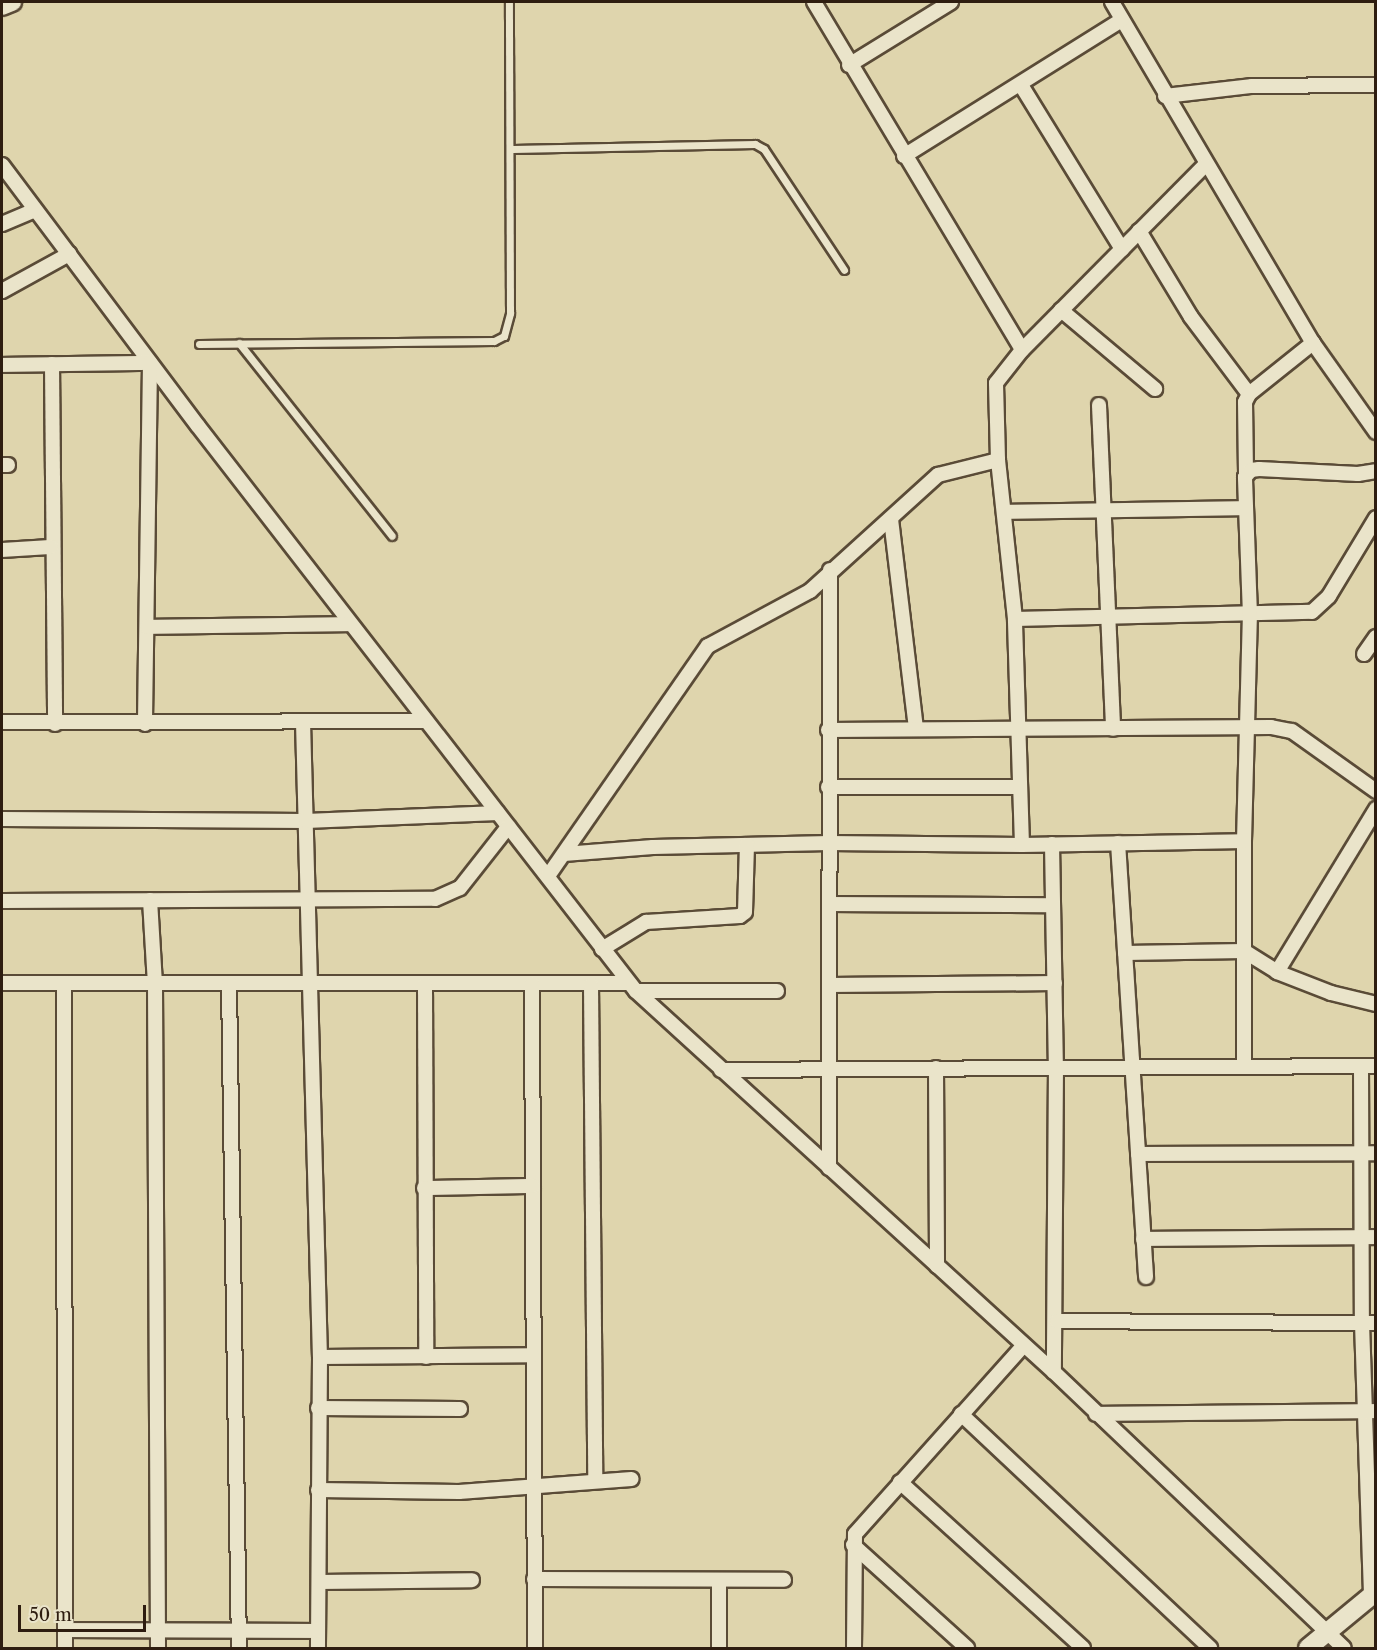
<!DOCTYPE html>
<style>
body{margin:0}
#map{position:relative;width:1377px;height:1650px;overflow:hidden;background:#dfd5ad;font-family:"Libre Caslon Text",serif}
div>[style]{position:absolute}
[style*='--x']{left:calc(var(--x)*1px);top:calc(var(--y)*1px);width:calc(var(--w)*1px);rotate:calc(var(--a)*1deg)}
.roads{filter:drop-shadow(2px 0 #5a4b37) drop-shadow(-2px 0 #5a4b37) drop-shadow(0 2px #5a4b37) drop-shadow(0 -2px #5a4b37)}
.lane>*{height:7px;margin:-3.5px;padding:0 3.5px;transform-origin:3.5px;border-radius:3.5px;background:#eae4ca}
.street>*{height:14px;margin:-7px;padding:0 7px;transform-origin:7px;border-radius:7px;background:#eae4ca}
.secondary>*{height:18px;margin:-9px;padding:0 9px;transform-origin:9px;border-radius:9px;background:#eae4ca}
span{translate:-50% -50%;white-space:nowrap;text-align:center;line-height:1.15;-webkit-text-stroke:5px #eae4ca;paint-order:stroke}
.frame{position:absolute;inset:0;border:3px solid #2e1d10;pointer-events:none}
.scale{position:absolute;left:18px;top:1605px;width:128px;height:27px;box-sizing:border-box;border:3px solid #2e1d10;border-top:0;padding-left:8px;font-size:18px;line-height:21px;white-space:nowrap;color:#2e1d10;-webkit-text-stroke:4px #eae4ca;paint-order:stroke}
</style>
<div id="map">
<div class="roads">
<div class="lane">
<i style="--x:513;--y:149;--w:242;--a:-1.2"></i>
<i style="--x:755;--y:144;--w:10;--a:29"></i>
<i style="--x:764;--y:149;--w:145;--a:56.5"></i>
<i style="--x:239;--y:343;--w:246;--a:51.6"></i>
<i style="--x:199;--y:344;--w:295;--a:-0.6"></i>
<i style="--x:494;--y:341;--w:11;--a:-27"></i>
<i style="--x:504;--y:336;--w:24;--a:-75"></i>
<i style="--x:510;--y:313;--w:311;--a:-90.2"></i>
</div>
<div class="street">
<i style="--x:814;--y:2;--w:405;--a:59.1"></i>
<i style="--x:1112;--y:2;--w:396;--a:59.5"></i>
<i style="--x:1313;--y:343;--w:109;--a:54.7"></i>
<i style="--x:849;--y:65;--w:120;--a:-31.7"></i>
<i style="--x:1021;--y:85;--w:193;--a:58.4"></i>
<i style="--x:1165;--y:96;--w:88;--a:-6.6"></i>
<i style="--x:1252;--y:86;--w:124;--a:-0.5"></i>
<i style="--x:904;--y:156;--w:257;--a:-32"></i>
<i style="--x:2;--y:165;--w:326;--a:53.1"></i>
<i style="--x:198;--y:426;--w:715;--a:52.22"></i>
<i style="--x:636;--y:991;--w:566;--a:42.35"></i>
<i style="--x:1054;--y:1372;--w:400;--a:43.6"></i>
<i style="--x:2;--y:224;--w:36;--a:-23"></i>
<i style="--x:1139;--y:231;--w:100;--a:58.8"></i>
<i style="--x:1191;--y:317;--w:96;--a:53"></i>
<i style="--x:2;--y:291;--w:77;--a:-28.9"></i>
<i style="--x:1061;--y:310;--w:123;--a:40"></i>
<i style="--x:52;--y:364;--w:360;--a:89.5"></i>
<i style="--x:2;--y:365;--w:148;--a:-0.8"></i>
<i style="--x:150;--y:363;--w:361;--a:90.8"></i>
<i style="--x:1099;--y:405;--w:324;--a:87.5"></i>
<i style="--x:2;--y:465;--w:6;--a:0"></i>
<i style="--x:1246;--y:473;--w:71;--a:-90.8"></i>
<i style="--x:1245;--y:402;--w:9;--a:-63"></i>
<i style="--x:1249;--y:394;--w:82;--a:-38.6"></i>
<i style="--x:1004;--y:512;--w:242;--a:-0.9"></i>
<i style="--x:891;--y:519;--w:211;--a:83.2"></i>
<i style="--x:2;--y:550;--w:49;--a:-3.5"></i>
<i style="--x:1015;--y:619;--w:297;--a:-1.4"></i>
<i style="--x:1312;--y:612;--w:23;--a:-43"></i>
<i style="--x:1329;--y:596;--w:91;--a:-58.9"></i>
<i style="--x:147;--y:627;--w:203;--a:-0.8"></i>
<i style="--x:1364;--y:654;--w:21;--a:-55"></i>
<i style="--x:2;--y:722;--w:424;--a:-0.1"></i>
<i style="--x:303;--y:722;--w:635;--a:88.47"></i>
<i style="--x:320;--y:1357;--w:291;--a:90.4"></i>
<i style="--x:828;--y:730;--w:443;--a:-0.4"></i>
<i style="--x:1271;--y:727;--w:21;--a:11"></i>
<i style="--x:1292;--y:731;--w:103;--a:35.5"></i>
<i style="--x:828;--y:787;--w:191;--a:0"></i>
<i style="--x:2;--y:819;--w:304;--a:0.4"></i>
<i style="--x:306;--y:821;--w:192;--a:-2.4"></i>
<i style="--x:1118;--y:843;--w:435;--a:86.3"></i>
<i style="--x:1052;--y:844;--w:222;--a:89"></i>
<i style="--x:1056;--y:1066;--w:306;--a:90.4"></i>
<i style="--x:1022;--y:845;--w:226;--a:-91.8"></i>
<i style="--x:1015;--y:619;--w:160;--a:-96.1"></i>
<i style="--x:998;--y:460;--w:77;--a:-91.5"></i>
<i style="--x:996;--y:383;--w:42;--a:-51.8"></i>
<i style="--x:1022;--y:350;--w:260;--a:-45.3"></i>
<i style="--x:564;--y:854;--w:89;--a:-4.5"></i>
<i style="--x:653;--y:847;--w:176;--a:-1.3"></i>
<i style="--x:829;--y:843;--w:193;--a:0.6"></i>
<i style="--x:1022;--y:845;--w:222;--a:-1"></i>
<i style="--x:548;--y:876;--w:280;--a:-55.2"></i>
<i style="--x:708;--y:646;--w:116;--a:-28.3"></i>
<i style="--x:810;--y:591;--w:173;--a:-42.2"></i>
<i style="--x:938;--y:475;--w:62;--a:-14"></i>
<i style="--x:150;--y:900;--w:84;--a:86.6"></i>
<i style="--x:155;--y:984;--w:664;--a:89.74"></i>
<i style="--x:2;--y:901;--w:433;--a:-0.3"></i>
<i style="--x:435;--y:899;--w:27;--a:-24"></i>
<i style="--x:460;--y:888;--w:78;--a:-51.8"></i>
<i style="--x:829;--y:904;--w:224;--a:0.3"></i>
<i style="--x:602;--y:949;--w:52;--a:-31.5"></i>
<i style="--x:646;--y:922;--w:94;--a:-3.7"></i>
<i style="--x:740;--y:916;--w:6;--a:-39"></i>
<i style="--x:745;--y:912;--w:67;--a:-88.3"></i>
<i style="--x:1125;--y:953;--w:119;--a:-1"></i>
<i style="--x:1244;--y:951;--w:39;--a:32"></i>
<i style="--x:1277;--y:972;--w:58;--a:21.3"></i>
<i style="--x:1331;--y:993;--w:46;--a:13.7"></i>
<i style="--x:1277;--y:972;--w:191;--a:-58.7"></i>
<i style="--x:2;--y:983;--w:626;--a:0"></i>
<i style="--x:64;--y:983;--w:665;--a:89.91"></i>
<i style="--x:229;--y:984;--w:664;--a:89.14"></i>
<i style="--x:532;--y:984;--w:664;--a:89.74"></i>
<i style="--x:425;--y:985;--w:372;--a:89.8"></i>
<i style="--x:591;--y:985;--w:496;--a:89.5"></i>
<i style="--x:829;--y:985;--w:226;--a:-0.5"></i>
<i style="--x:636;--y:991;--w:141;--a:0"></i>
<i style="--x:1361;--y:1066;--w:257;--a:89.8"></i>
<i style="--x:1362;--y:1323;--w:273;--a:88.1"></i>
<i style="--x:1244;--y:1067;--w:226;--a:-90"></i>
<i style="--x:1244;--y:841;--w:226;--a:-88.5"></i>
<i style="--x:1250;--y:615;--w:138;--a:-92.1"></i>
<i style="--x:1245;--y:477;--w:9;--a:-49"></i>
<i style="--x:1251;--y:470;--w:8;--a:-7"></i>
<i style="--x:1259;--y:469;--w:99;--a:2.9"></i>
<i style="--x:1358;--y:474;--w:18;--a:-9"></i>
<i style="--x:936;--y:1068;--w:198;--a:89.7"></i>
<i style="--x:721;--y:1070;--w:655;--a:-0.35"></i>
<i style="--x:1138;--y:1154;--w:238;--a:-0.2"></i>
<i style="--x:829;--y:1168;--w:598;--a:-89.9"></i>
<i style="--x:424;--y:1188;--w:109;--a:-1.1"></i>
<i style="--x:1143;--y:1239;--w:233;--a:-0.5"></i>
<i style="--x:1057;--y:1321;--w:319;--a:0.4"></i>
<i style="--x:320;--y:1357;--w:212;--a:-0.5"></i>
<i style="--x:318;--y:1408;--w:142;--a:0.4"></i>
<i style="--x:961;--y:1414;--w:342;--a:43.2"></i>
<i style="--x:1096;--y:1414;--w:280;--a:-0.6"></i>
<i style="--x:900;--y:1482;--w:247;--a:42.2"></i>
<i style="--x:318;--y:1490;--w:141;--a:0.8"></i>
<i style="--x:459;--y:1492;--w:173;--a:-4.3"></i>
<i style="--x:853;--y:1545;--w:154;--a:42.1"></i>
<i style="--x:534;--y:1579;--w:250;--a:0.2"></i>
<i style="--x:719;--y:1580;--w:68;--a:90"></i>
<i style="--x:319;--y:1582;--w:153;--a:-0.7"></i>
<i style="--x:65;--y:1630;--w:253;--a:0.2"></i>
<i style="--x:854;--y:1648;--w:114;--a:-89.5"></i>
<i style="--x:855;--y:1534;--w:252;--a:-48.2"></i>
</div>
<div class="secondary">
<i style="--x:2;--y:6;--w:11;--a:-22"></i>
<i style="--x:1308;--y:1648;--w:88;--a:-39.5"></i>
</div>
</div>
<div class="frame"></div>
<div class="scale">50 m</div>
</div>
